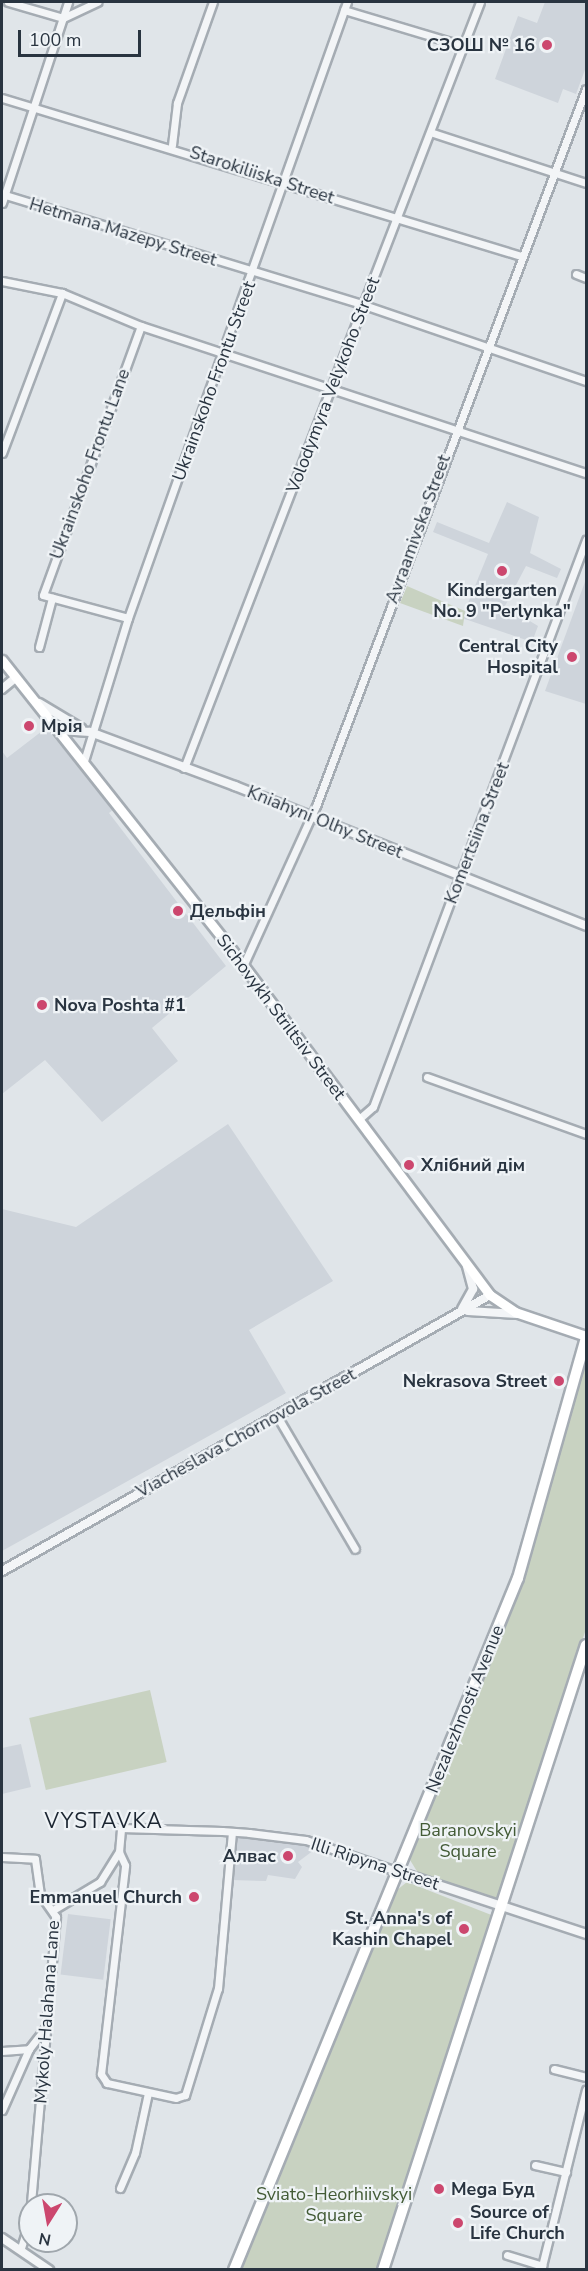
<!DOCTYPE html>
<meta charset="utf-8">
<style>
body{margin:0}
#map{position:relative;width:588px;height:2271px;overflow:hidden;background:#e0e5e9;font-family:"Nunito Sans",sans-serif}
div>[style]{position:absolute}
[style*='--x']{left:calc(var(--x)*1px);top:calc(var(--y)*1px);width:calc(var(--w)*1px);rotate:calc(var(--a)*1deg)}
.built>*{inset:0;background:#ced4db;transform-origin:0 0}
.green>*{inset:0;background:#c8d2c1;transform-origin:0 0}
.roads{filter:drop-shadow(2px 0 #a5acb3) drop-shadow(-2px 0 #a5acb3) drop-shadow(0 2px #a5acb3) drop-shadow(0 -2px #a5acb3)}
.minor>*{height:7px;margin:-3.5px;padding:0 3.5px;transform-origin:3.5px;border-radius:3.5px;background:#f3f5f7}
.tertiary>*{height:8px;margin:-4px;padding:0 4px;transform-origin:4px;border-radius:4px;background:#f3f5f7}
.secondary>*{height:9px;margin:-4.5px;padding:0 4.5px;transform-origin:4.5px;border-radius:4.5px;background:#fff}
.primary>*{height:10px;margin:-5px;padding:0 5px;transform-origin:5px;border-radius:5px;background:#fff}
.dots>*{width:16px;height:16px;translate:-50% -50%;box-sizing:border-box;border:3px solid #eff3f6;border-radius:50%}
span{translate:-50% -50%;white-space:nowrap;text-align:center;line-height:1.15;-webkit-text-stroke:4.5px #eff3f6;paint-order:stroke}
.poi-label{font-size:18px;color:#293440;font-weight:700}
.right{translate:-100% -50%;text-align:right}
.left{translate:0 -50%;text-align:left}
.street-label{font-size:18px;color:#293440}
.park-label{font-size:18px;color:#435b36}
.quarter-label{font-size:21px;color:#1b2531;letter-spacing:1.5px}
.frame{position:absolute;inset:0;border:3px solid #293440;pointer-events:none}
.north{position:absolute;left:18px;top:2193px;width:60px;height:60px;box-sizing:border-box;background:#eff3f6;border:2px solid #a0a7ad;border-radius:50%;rotate:191deg;font-size:16px;font-weight:700;line-height:24px;text-align:center;color:#293440}
.north::after{content:'';display:block;margin:auto;width:21px;height:27px;background:#cc476e;clip-path:polygon(50% 0,100% 100%,50% 72%,0 100%)}
.scale{position:absolute;left:18px;top:30px;width:123px;height:27px;box-sizing:border-box;border:3px solid #293440;border-top:0;padding-left:8px;font-size:18px;line-height:21px;white-space:nowrap;color:#293440;-webkit-text-stroke:4px #eff3f6;paint-order:stroke}
</style>
<div id="map">
<div class="built">
<i style="clip-path:polygon(545px 2px,586px 2px,586px 67px,576px 94px,563px 89px,558px 103px,495px 79px,518px 16px,537px 23px)"></i>
<i style="clip-path:polygon(507px 502px,539px 517px,530px 553px,561px 569px,557px 578px,526px 566px,505px 606px,538px 626px,532px 642px,462px 618px,488px 554px,433px 532px,437px 522px,489px 543px)"></i>
<i style="clip-path:polygon(586px 579px,586px 704px,545px 691px)"></i>
<i style="clip-path:polygon(46px 728px,114px 809px,109px 813px,226px 966px,152px 1028px,178px 1061px,102px 1122px,45px 1060px,2px 1094px,2px 751px,7px 758px)"></i>
<i style="clip-path:polygon(228px 1124px,333px 1281px,249px 1330px,286px 1393px,2px 1551px,2px 1209px,76px 1227px)"></i>
<i style="clip-path:polygon(21px 1744px,31px 1787px,2px 1794px,2px 1748px)"></i>
<i style="clip-path:polygon(234px 1836px,274px 1840px,318px 1847px,298px 1862px,302px 1867px,295px 1879px,268px 1875px,266px 1881px,231px 1880px)"></i>
<i style="left:68px;top:1914px;width:43px;height:61px;rotate:7deg"></i>
</div>
<div class="green">
<i style="clip-path:polygon(407px 586px,465px 611px,463px 626px,400px 603px)"></i>
<i style="clip-path:polygon(586px 1360px,586px 1629px,498px 1897px,493px 1900px,418px 1873px,410px 1860px,530px 1561px)"></i>
<i style="left:150px;top:1690px;width:74px;height:124px;rotate:77deg"></i>
<i style="clip-path:polygon(407px 1882px,494px 1916px,379px 2269px,240px 2270px,397px 1890px)"></i>
</div>
<div class="roads">
<div class="minor">
<i style="--x:8;--y:2;--w:57;--a:16.2"></i>
<i style="--x:63;--y:18;--w:38;--a:-25"></i>
<i style="--x:344;--y:10;--w:125;--a:16.7"></i>
<i style="--x:2;--y:98;--w:543;--a:16.93"></i>
<i style="--x:433;--y:133;--w:161;--a:18.1"></i>
<i style="--x:172;--y:145;--w:42;--a:-83.2"></i>
<i style="--x:177;--y:103;--w:107;--a:-70.4"></i>
<i style="--x:2;--y:194;--w:379;--a:17"></i>
<i style="--x:364;--y:305;--w:235;--a:18.9"></i>
<i style="--x:2;--y:203;--w:212;--a:-71.8"></i>
<i style="--x:576;--y:274;--w:11;--a:22"></i>
<i style="--x:2;--y:281;--w:61;--a:11.3"></i>
<i style="--x:62;--y:293;--w:86;--a:22.7"></i>
<i style="--x:141;--y:326;--w:469;--a:18.3"></i>
<i style="--x:2;--y:453;--w:171;--a:-69.4"></i>
<i style="--x:128;--y:618;--w:88;--a:-164.9"></i>
<i style="--x:43;--y:595;--w:286;--a:-70"></i>
<i style="--x:39;--y:647;--w:51;--a:-75.1"></i>
<i style="--x:84;--y:761;--w:150;--a:-72.9"></i>
<i style="--x:128;--y:618;--w:654;--a:-70.43"></i>
<i style="--x:184;--y:768;--w:821;--a:-68.87"></i>
<i style="--x:243;--y:966;--w:176;--a:-65.5"></i>
<i style="--x:316;--y:806;--w:766;--a:-69.37"></i>
<i style="--x:427;--y:1077;--w:169;--a:19.7"></i>
<i style="--x:359;--y:1119;--w:18;--a:-41"></i>
<i style="--x:373;--y:1107;--w:606;--a:-69.41"></i>
<i style="--x:277;--y:1416;--w:154;--a:59.6"></i>
<i style="--x:232;--y:1832;--w:157;--a:95.1"></i>
<i style="--x:218;--y:1988;--w:112;--a:107.1"></i>
<i style="--x:185;--y:2095;--w:9;--a:162"></i>
<i style="--x:176;--y:2098;--w:71;--a:-167.7"></i>
<i style="--x:107;--y:2083;--w:11;--a:-124"></i>
<i style="--x:101;--y:2074;--w:210;--a:-83.4"></i>
<i style="--x:125;--y:1865;--w:14;--a:-115"></i>
<i style="--x:119;--y:1852;--w:24;--a:-85"></i>
<i style="--x:121;--y:1828;--w:101;--a:1.7"></i>
<i style="--x:222;--y:1831;--w:27;--a:4"></i>
<i style="--x:249;--y:1833;--w:57;--a:7"></i>
<i style="--x:306;--y:1840;--w:98;--a:19"></i>
<i style="--x:2;--y:1857;--w:33;--a:3"></i>
<i style="--x:35;--y:1859;--w:35;--a:82"></i>
<i style="--x:40;--y:1894;--w:28;--a:55"></i>
<i style="--x:56;--y:1917;--w:289;--a:95"></i>
<i style="--x:53;--y:1910;--w:55;--a:-30.8"></i>
<i style="--x:100;--y:1882;--w:36;--a:-58"></i>
<i style="--x:2;--y:2051;--w:27;--a:-4"></i>
<i style="--x:554;--y:2069;--w:33;--a:14"></i>
<i style="--x:2;--y:2110;--w:67;--a:-66.1"></i>
<i style="--x:29;--y:2049;--w:29;--a:-52"></i>
<i style="--x:535;--y:2165;--w:32;--a:13"></i>
<i style="--x:120;--y:2188;--w:38;--a:-67"></i>
<i style="--x:135;--y:2153;--w:61;--a:-77.8"></i>
<i style="--x:21;--y:2248;--w:30;--a:-73"></i>
<i style="--x:507;--y:2255;--w:37;--a:17"></i>
<i style="--x:541;--y:2270;--w:186;--a:-76"></i>
</div>
<div class="tertiary">
<i style="--x:2;--y:689;--w:17;--a:-40"></i>
<i style="--x:39;--y:703;--w:49;--a:30.8"></i>
<i style="--x:60;--y:730;--w:30;--a:4"></i>
<i style="--x:90;--y:732;--w:155;--a:20.4"></i>
<i style="--x:235;--y:786;--w:378;--a:21.7"></i>
<i style="--x:462;--y:1309;--w:23;--a:-61"></i>
<i style="--x:473;--y:1289;--w:24;--a:-105"></i>
<i style="--x:468;--y:1311;--w:49;--a:3.5"></i>
<i style="--x:2;--y:1571;--w:561;--a:-29.49"></i>
<i style="--x:399;--y:1872;--w:197;--a:18.3"></i>
<i style="--x:2;--y:2238;--w:57;--a:34.2"></i>
</div>
<div class="secondary">
<i style="--x:2;--y:660;--w:364;--a:51.6"></i>
<i style="--x:228;--y:945;--w:437;--a:53.2"></i>
<i style="--x:490;--y:1295;--w:30;--a:34"></i>
<i style="--x:515;--y:1312;--w:75;--a:18.7"></i>
</div>
<div class="primary">
<i style="--x:234;--y:2270;--w:748;--a:-67.69"></i>
<i style="--x:518;--y:1578;--w:249;--a:-74.2"></i>
<i style="--x:383;--y:2270;--w:657;--a:-72.01"></i>
</div>
</div>
<div class="dots">
<i style="left:547px;top:45px;background:#cc476e"></i>
<i style="left:502px;top:571px;background:#cc476e"></i>
<i style="left:572px;top:657px;background:#cc476e"></i>
<i style="left:29px;top:726px;background:#cc476e"></i>
<i style="left:178px;top:911px;background:#cc476e"></i>
<i style="left:42px;top:1005px;background:#cc476e"></i>
<i style="left:409px;top:1165px;background:#cc476e"></i>
<i style="left:559px;top:1381px;background:#cc476e"></i>
<i style="left:288px;top:1856px;background:#cc476e"></i>
<i style="left:194px;top:1897px;background:#cc476e"></i>
<i style="left:464px;top:1929px;background:#cc476e"></i>
<i style="left:439px;top:2189px;background:#cc476e"></i>
<i style="left:458px;top:2223px;background:#cc476e"></i>
</div>
<div class="poi-label">
<span class="right" style="left:535px;top:45px">СЗОШ № 16</span>
<span style="left:502px;top:601px">Kindergarten<br>No. 9 "Perlynka"</span>
<span class="right" style="left:558px;top:657px">Central City<br>Hospital</span>
<span class="left" style="left:41px;top:726px">Мрія</span>
<span class="left" style="left:190px;top:911px">Дельфін</span>
<span class="left" style="left:54px;top:1005px">Nova Poshta #1</span>
<span class="left" style="left:421px;top:1165px">Хлібний дім</span>
<span class="right" style="left:547px;top:1381px">Nekrasova Street</span>
<span class="right" style="left:276px;top:1856px">Алвас</span>
<span class="right" style="left:182px;top:1897px">Emmanuel Church</span>
<span class="right" style="left:452px;top:1929px">St. Anna's of<br>Kashin Chapel</span>
<span class="left" style="left:451px;top:2189px">Mega Буд</span>
<span class="left" style="left:470px;top:2223px">Source of<br>Life Church</span>
</div>
<div class="street-label">
<span style="left:262px;top:175px;rotate:18deg">Starokiliiska Street</span>
<span style="left:123px;top:232px;rotate:17deg">Hetmana Mazepy Street</span>
<span style="left:214px;top:381px;rotate:-70deg">Ukrainskoho Frontu Street</span>
<span style="left:333px;top:385px;rotate:-69deg">Volodymyra Velykoho Street</span>
<span style="left:90px;top:464px;rotate:-70deg">Ukrainskoho Frontu Lane</span>
<span style="left:418px;top:529px;rotate:-70deg">Avraamivska Street</span>
<span style="left:325px;top:822px;rotate:22deg">Kniahyni Olhy Street</span>
<span style="left:477px;top:833px;rotate:-69deg">Komertsiina Street</span>
<span style="left:281px;top:1017px;rotate:53deg">Sichovykh Striltsiv Street</span>
<span style="left:246px;top:1433px;rotate:-29deg">Viacheslava Chornovola Street</span>
<span style="left:465px;top:1709px;rotate:-68deg">Nezalezhnosti Avenue</span>
<span style="left:375px;top:1864px;rotate:18deg">Illi Ripyna Street</span>
<span style="left:47px;top:2012px;rotate:-86deg">Mykoly Halahana Lane</span>
</div>
<div class="park-label">
<span style="left:468px;top:1841px">Baranovskyi<br>Square</span>
<span style="left:334px;top:2205px">Sviato-Heorhiivskyi<br>Square</span>
</div>
<div class="quarter-label">
<span style="left:104px;top:1821px">VYSTAVKA</span>
</div>
<div class="frame"></div>
<div class="north">N</div>
<div class="scale">100 m</div>
</div>
